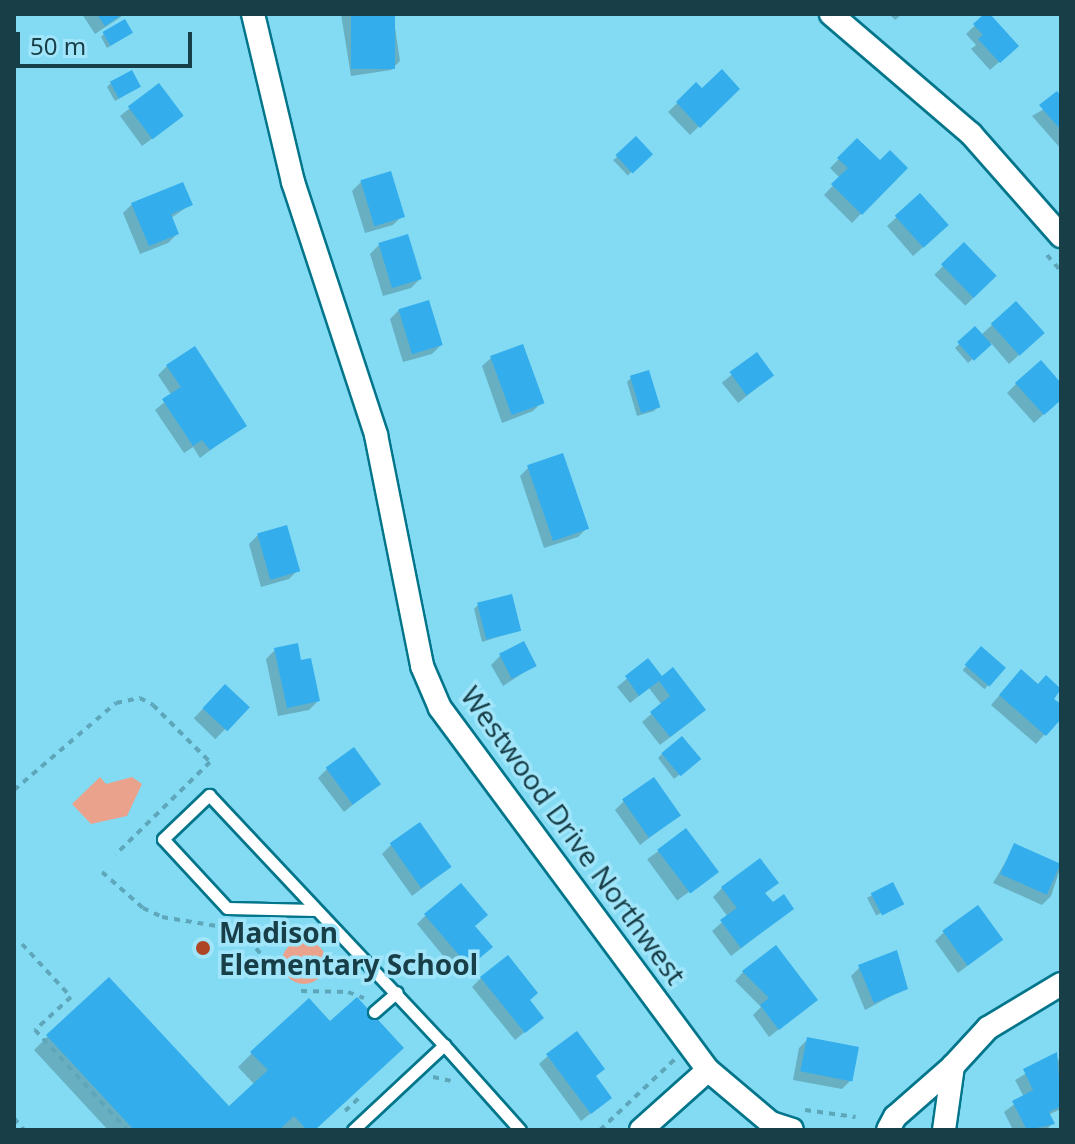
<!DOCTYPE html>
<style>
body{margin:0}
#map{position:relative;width:1075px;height:1144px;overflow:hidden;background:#82dbf3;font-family:"Noto Sans",sans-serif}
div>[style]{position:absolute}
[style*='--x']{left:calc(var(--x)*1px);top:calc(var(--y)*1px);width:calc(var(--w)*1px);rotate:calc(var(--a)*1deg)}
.green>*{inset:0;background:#eaa28c}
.round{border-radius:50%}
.shadow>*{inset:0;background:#0003;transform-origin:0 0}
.building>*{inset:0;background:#34aded;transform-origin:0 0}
.path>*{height:4px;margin-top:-2px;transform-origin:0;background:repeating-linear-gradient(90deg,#5ea6b9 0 6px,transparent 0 12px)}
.roads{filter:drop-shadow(2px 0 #03758b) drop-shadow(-2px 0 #03758b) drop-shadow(0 2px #03758b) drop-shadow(0 -2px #03758b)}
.service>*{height:11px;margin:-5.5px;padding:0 5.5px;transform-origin:5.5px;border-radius:5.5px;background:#fff}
.minor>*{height:22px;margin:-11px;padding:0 11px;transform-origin:11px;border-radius:11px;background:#fff}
.dots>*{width:22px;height:22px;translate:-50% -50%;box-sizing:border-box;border:4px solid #a0e5f9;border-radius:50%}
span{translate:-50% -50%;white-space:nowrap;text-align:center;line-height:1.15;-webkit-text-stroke:7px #a0e5f9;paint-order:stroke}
.street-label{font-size:28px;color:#183e48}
.poi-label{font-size:28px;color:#183e48;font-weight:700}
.left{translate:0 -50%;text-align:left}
.frame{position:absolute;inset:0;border:16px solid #183e48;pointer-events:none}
.scale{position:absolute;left:16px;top:32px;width:176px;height:36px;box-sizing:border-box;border:4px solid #183e48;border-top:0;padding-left:10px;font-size:24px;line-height:28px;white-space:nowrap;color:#183e48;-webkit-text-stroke:6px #a0e5f9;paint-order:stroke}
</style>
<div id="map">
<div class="green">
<i style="clip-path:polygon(100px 777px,106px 784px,132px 777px,142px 784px,127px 816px,91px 824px,72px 804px)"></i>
<i class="round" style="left:282px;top:940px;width:44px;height:44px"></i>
</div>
<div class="shadow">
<i style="clip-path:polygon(82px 14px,125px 14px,95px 34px)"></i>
<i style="clip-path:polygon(341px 14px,393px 14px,400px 61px,391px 70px,351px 76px)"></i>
<i style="clip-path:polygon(889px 14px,902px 14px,895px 20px)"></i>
<i style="clip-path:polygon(987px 14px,1017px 46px,990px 70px,971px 49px,976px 45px,966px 34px)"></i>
<i style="clip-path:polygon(105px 33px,127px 36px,107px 48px,101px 37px)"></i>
<i style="clip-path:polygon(111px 83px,139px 87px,115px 101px,107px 87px)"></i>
<i style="clip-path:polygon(159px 85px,172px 124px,142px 146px,120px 116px)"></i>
<i style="clip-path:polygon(696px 85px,702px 91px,738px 89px,690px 135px,668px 112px)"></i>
<i style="clip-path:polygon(1061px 99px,1061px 149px,1032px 116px)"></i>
<i style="left:636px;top:139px;width:21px;height:31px;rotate:47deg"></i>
<i style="clip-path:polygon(857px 141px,880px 163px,905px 168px,852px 223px,824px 195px,840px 178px,830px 168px)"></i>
<i style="clip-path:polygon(361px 182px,402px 216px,393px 225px,365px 233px,352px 191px)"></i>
<i style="clip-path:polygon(920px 196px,938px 234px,913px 256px,887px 226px)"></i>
<i style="clip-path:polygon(132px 204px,190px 205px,171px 218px,177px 234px,168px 243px,140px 254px,123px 213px)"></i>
<i style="clip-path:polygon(379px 245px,420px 279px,411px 288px,383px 296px,370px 254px)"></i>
<i style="left:964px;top:245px;width:44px;height:42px;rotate:45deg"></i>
<i style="clip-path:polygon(1016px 303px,1033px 342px,1009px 364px,991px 343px,968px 363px,955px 348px,975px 329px,981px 335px)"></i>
<i style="clip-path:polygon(399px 310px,441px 345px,432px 354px,403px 362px,390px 319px)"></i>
<i style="left:756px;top:355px;width:26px;height:44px;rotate:51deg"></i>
<i style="clip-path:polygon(491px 358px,542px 402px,533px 411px,502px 423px,482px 366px)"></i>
<i style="clip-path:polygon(167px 366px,244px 425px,200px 458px,193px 447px,184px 453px,155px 410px,172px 396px,158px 375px)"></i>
<i style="clip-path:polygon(631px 378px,658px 407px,654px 411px,637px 416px,627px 382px)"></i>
<i style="clip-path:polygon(1016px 384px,1061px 386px,1061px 398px,1034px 423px,1007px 393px)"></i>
<i style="clip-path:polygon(529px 467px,587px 528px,578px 537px,544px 548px,520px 476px)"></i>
<i style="clip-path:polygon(258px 535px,298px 570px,289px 579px,261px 587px,249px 544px)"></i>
<i style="clip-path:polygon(478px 605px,519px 630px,482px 642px,474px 609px)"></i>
<i style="left:981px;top:649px;width:29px;height:28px;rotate:41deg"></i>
<i style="clip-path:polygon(275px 650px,300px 662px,318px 701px,309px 710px,278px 716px,266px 659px)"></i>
<i style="clip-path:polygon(500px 656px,534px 666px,503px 686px,491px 665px)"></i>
<i style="clip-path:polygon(648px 661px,694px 719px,660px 745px,642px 722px,662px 705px,649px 688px,630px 703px,617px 687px)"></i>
<i style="clip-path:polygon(1012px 681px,1061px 707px,1061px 716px,1036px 744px,991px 705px)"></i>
<i style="left:225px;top:686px;width:30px;height:45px;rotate:44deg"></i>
<i style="clip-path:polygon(662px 754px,694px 763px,674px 779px,658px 758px)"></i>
<i style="clip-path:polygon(327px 769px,378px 784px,344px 812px,318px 778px)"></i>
<i style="clip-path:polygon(624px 801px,679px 815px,640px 845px,615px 810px)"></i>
<i style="left:686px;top:831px;width:51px;height:48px;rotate:54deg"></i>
<i style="clip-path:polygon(391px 845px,450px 867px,412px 896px,382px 854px)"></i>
<i style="clip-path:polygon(1015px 846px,1061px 866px,1051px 896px,1042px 905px,993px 883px)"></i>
<i style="clip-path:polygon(776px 883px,764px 894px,772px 905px,792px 909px,731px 956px,712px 931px,728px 917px,713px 897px,722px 888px)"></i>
<i style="left:892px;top:885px;width:20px;height:28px;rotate:63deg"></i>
<i style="clip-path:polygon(426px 915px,482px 956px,459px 975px,417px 924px)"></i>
<i style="clip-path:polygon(944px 932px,1001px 940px,958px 973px,935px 941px)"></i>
<i style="clip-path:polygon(860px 967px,906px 988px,865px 1010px,851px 976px)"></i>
<i style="clip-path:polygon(743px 972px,816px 1000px,769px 1037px,753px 1015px,761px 1007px,735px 981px)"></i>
<i style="clip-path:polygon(481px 978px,528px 1001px,532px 1026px,515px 1040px,472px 987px)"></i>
<i style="clip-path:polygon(330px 1024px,313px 1130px,108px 1130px,34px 1050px,48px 1036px,229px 1109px,255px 1085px,238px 1067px,252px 1053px)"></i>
<i style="clip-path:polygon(808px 1039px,851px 1080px,842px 1089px,793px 1080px,799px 1048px)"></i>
<i style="clip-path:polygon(1056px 1055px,1061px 1065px,1061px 1109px,1048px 1115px,1052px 1124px,1046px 1130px,1013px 1130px,1004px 1112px,1024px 1097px,1015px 1080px)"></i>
<i style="clip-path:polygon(548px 1056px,594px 1077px,610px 1098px,581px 1121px,539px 1064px)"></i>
</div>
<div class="building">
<i style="clip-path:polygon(97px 14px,123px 14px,105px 26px)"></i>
<i style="left:351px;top:14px;width:44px;height:55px"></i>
<i style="clip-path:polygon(984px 14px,990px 14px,1019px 46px,1000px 63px,978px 39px,983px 35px,973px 24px)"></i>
<i style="left:125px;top:19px;width:16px;height:26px;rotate:60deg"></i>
<i style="clip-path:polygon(722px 69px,740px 89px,700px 128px,676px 102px,696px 82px,702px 88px)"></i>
<i style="left:132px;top:70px;width:19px;height:25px;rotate:62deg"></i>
<i style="left:159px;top:83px;width:41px;height:39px;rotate:53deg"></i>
<i style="clip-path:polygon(1057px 91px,1061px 96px,1061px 130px,1039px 105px)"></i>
<i style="left:636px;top:136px;width:25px;height:28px;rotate:47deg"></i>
<i style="clip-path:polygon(857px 138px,880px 160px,890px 150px,908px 168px,862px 215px,831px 184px,848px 168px,837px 158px)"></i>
<i style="left:391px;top:171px;width:48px;height:32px;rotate:73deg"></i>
<i style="clip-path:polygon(183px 182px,193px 205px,171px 214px,179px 234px,149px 246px,131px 203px)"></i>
<i style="left:920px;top:193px;width:43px;height:34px;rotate:48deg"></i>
<i style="left:408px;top:234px;width:47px;height:31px;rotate:73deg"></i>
<i style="left:964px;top:242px;width:47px;height:32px;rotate:46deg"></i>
<i style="left:429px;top:300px;width:47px;height:32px;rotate:73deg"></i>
<i style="left:1016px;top:301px;width:43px;height:34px;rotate:48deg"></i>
<i style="left:975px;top:326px;width:25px;height:24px;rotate:48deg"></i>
<i style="left:523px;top:344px;width:63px;height:35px;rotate:70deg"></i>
<i style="clip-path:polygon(195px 346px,247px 426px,210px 450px,202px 440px,193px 446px,162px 399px,181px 387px,166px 365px)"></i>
<i style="left:757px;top:352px;width:29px;height:34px;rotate:54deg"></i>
<i style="clip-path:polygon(1041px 360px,1061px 383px,1061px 400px,1044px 415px,1015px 383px)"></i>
<i style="left:649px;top:370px;width:39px;height:20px;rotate:73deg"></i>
<i style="left:563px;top:453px;width:80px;height:38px;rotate:71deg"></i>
<i style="left:287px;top:525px;width:48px;height:31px;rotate:74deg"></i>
<i style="left:512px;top:594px;width:38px;height:36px;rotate:76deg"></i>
<i style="left:524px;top:641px;width:28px;height:28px;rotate:63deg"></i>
<i style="clip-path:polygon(298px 643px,301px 660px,311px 658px,320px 701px,287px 708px,274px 648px)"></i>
<i style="left:981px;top:646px;width:33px;height:25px;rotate:41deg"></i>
<i style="clip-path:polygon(648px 658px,662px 676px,673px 667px,706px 710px,670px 737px,650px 712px,670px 696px,659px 681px,639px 696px,625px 676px)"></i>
<i style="clip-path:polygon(1021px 669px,1038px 684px,1046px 675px,1061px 689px,1054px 699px,1061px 704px,1061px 719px,1046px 736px,999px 695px)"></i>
<i style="left:225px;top:684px;width:34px;height:33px;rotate:43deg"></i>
<i style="left:682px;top:736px;width:30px;height:27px;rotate:50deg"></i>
<i style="left:354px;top:747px;width:46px;height:35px;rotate:54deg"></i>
<i style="left:654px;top:777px;width:47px;height:39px;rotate:55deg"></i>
<i style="left:420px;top:822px;width:55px;height:37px;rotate:55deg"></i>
<i style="left:686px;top:828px;width:55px;height:36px;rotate:53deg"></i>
<i style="left:1014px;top:843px;width:51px;height:34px;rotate:24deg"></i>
<i style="clip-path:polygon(760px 858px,779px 883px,765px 893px,773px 902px,784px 894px,794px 909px,741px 948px,720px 920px,737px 908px,721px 887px)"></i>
<i style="left:893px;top:882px;width:25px;height:25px;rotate:63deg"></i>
<i style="clip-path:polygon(461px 883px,488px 915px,475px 926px,493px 947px,469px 967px,424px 914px)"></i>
<i style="left:978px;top:905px;width:43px;height:44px;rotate:54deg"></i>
<i style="clip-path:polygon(776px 945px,818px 1000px,779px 1030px,760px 1005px,769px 998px,742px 971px)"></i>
<i style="clip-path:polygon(897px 950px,908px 989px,874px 1003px,858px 965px)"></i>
<i style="clip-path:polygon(508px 955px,538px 993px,530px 1000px,544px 1018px,525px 1033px,480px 977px)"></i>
<i style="clip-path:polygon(109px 977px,229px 1106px,268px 1070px,250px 1052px,309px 998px,330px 1021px,357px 997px,404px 1048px,315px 1130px,307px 1130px,294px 1116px,279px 1130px,134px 1130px,46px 1035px)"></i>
<i style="clip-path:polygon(577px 1031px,605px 1069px,596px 1076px,612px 1098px,591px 1114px,546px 1054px)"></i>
<i style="left:807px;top:1037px;width:53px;height:35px;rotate:11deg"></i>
<i style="clip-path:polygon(1057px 1052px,1061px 1106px,1049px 1112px,1055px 1124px,1027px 1130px,1012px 1101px,1033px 1090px,1023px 1069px)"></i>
</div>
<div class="path">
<i style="--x:1047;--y:255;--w:21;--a:49"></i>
<i style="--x:14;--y:790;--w:134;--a:-40.5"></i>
<i style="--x:116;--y:703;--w:25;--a:-12"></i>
<i style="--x:140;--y:698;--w:15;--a:28"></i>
<i style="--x:153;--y:705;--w:81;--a:45"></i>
<i style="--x:210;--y:762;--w:132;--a:135.6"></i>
<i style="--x:102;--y:872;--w:55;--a:41.3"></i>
<i style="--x:143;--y:908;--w:21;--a:25"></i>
<i style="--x:162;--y:917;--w:80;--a:9.3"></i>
<i style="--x:241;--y:930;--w:52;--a:50.5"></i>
<i style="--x:22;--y:944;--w:72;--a:47.2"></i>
<i style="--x:71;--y:997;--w:49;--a:137.5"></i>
<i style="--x:35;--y:1030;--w:136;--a:47.4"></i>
<i style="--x:301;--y:991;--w:47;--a:1.2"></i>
<i style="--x:348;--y:992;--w:17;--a:21"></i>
<i style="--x:433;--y:1077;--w:19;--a:12"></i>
<i style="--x:805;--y:1110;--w:51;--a:7.8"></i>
<i style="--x:345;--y:1111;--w:19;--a:-43"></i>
<i style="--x:14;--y:1118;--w:16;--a:50"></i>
<i style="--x:600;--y:1130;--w:103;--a:-43.4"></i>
</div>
<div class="roads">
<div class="service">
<i style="--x:315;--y:910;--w:88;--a:-178.7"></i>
<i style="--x:227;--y:908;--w:94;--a:-132.8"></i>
<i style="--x:163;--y:839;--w:64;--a:-43.7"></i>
<i style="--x:209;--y:795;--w:343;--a:46.8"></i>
<i style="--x:374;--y:1012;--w:30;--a:-41"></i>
<i style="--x:353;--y:1130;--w:125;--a:-43"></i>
<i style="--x:444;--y:1045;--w:114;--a:48.2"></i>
</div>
<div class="minor">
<i style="--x:253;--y:14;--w:173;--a:76.6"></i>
<i style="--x:293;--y:182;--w:266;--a:71.8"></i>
<i style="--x:376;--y:435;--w:236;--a:78.7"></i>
<i style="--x:422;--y:666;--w:46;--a:66.8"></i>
<i style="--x:440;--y:708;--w:450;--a:53.5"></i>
<i style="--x:708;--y:1070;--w:82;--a:40.1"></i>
<i style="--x:771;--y:1123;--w:22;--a:18"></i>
<i style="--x:831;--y:14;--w:184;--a:40.6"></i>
<i style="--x:971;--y:134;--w:136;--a:48.6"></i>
<i style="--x:641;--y:1130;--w:90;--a:-41.8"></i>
<i style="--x:888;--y:1130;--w:15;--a:-62"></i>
<i style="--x:895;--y:1117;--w:77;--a:-41.3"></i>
<i style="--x:944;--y:1130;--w:65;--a:-82"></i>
<i style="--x:953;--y:1066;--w:52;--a:-47.4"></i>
<i style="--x:988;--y:1028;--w:85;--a:-31.1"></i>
</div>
</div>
<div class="dots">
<i style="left:203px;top:948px;background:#ae4626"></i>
</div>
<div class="street-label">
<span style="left:574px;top:835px;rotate:54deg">Westwood Drive Northwest</span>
</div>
<div class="poi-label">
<span class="left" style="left:219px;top:948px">Madison<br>Elementary School</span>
</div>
<div class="frame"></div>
<div class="scale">50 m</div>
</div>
